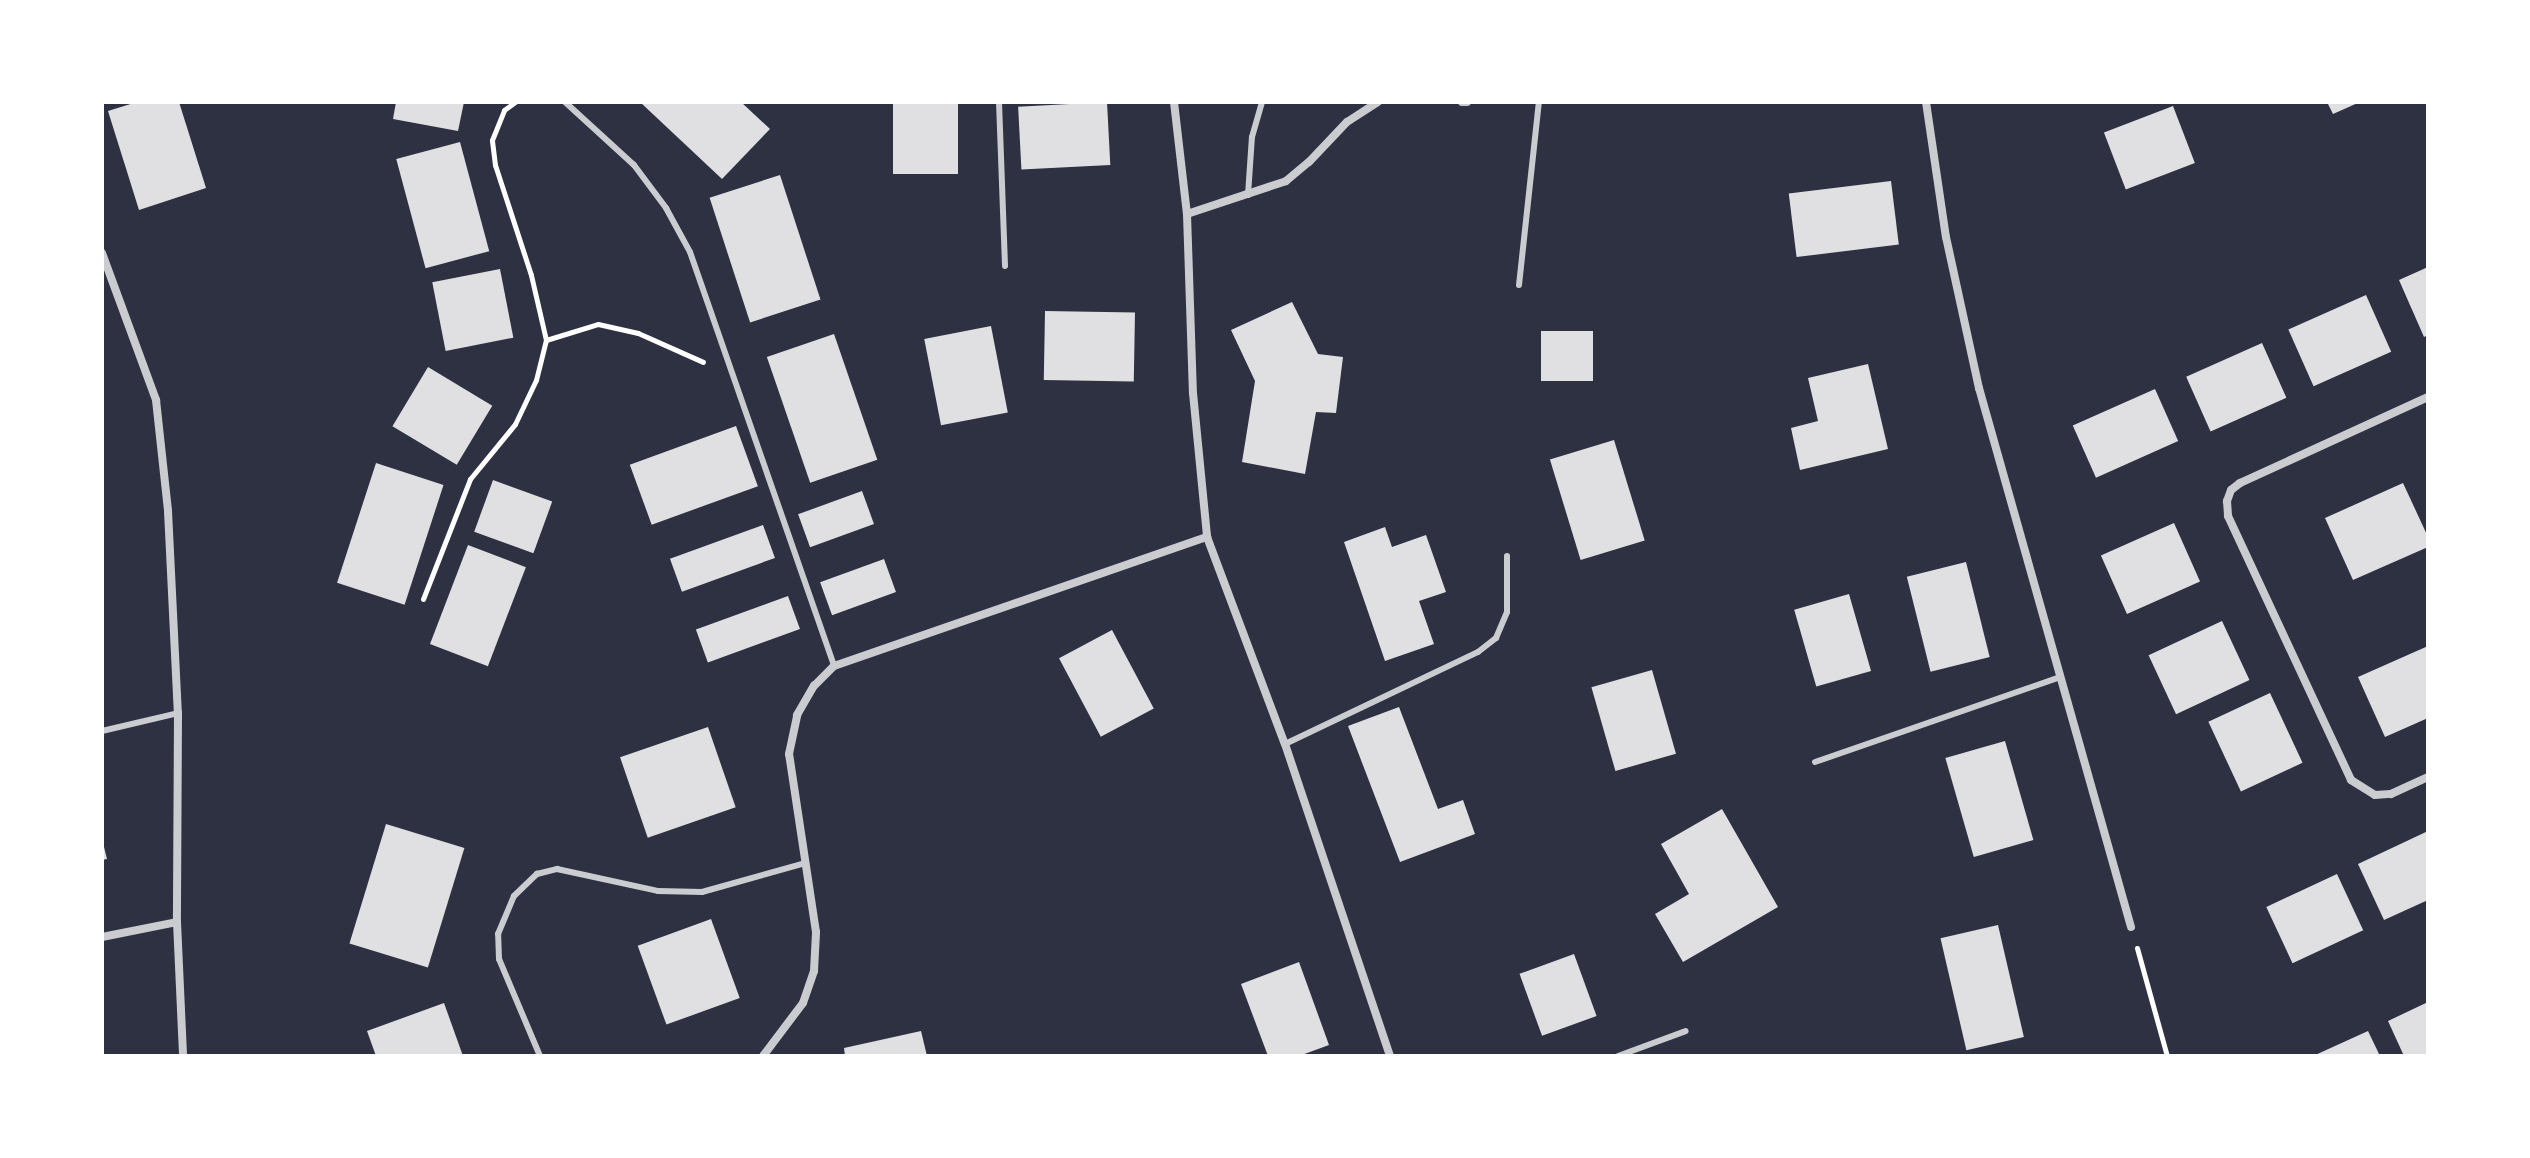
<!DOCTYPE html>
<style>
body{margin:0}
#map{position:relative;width:2530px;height:1158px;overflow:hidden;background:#2d3142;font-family:"Source Serif 4",serif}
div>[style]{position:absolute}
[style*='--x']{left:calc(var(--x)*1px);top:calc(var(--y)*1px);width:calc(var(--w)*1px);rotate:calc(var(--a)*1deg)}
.building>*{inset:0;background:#e0e0e3;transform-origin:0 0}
.path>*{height:5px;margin:-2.5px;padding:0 2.5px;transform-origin:2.5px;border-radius:2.5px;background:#fff}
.service>*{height:6px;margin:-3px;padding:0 3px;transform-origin:3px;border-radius:3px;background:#caccd0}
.minor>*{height:8px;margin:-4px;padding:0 4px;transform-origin:4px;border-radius:4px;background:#caccd0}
span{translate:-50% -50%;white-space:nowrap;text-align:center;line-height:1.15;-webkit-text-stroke:6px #fff;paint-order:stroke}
.frame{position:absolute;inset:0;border:104px solid #fff;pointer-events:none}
</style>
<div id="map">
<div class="building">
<i style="clip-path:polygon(137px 102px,179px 102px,206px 188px,139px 210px,108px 111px)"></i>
<i style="clip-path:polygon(396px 102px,464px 102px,458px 131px,393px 119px)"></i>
<i style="clip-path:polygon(640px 102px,741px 102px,770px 129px,722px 179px)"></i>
<i style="left:893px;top:102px;width:65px;height:72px"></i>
<i style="left:1107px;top:102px;width:63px;height:89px;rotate:87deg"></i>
<i style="clip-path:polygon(2327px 102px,2360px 102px,2333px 114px)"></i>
<i style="left:2173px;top:106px;width:61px;height:74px;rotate:69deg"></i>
<i style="left:460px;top:142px;width:113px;height:66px;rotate:75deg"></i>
<i style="left:780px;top:175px;width:131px;height:74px;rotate:72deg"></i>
<i style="left:1891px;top:181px;width:64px;height:103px;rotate:83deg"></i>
<i style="clip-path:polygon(2428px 267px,2428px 335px,2424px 337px,2399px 280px)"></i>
<i style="left:500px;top:269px;width:70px;height:69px;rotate:79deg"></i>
<i style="left:2366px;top:295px;width:62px;height:85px;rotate:66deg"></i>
<i style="clip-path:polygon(1292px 302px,1318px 354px,1343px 357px,1336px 413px,1316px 412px,1305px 474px,1242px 462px,1255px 381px,1231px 330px)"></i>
<i style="left:1045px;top:311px;width:90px;height:69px;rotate:1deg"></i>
<i style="left:991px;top:326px;width:88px;height:68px;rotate:79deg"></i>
<i style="left:1593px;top:331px;width:50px;height:52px;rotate:90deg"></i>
<i style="left:834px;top:334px;width:133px;height:71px;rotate:71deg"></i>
<i style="left:2262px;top:343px;width:60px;height:83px;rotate:66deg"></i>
<i style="clip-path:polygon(1868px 364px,1888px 449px,1800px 470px,1791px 428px,1818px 421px,1808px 378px)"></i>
<i style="left:428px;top:367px;width:75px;height:69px;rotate:31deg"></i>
<i style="left:2155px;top:389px;width:57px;height:90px;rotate:66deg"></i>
<i style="left:736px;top:426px;width:64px;height:113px;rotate:70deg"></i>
<i style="left:1614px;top:440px;width:105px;height:67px;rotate:73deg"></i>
<i style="left:376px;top:463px;width:71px;height:126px;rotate:18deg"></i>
<i style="left:493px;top:480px;width:63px;height:55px;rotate:20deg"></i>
<i style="clip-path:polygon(2403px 483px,2428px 537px,2428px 547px,2353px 580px,2325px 518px)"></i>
<i style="left:862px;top:491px;width:35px;height:68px;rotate:70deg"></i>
<i style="left:2174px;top:523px;width:64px;height:80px;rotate:66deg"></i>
<i style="left:763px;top:525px;width:35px;height:99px;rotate:70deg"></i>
<i style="clip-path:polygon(1385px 527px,1392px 547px,1426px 535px,1446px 592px,1419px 601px,1434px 644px,1385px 661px,1344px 542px)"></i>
<i style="left:468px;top:545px;width:62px;height:106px;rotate:21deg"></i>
<i style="left:884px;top:559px;width:35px;height:68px;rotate:70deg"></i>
<i style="left:1966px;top:562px;width:98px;height:61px;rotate:76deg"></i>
<i style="left:1849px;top:594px;width:80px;height:57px;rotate:74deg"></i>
<i style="left:788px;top:596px;width:35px;height:98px;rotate:70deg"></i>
<i style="left:2222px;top:621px;width:65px;height:81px;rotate:65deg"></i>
<i style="left:1112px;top:630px;width:89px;height:60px;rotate:62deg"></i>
<i style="clip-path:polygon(2428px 646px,2428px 718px,2385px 737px,2358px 677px)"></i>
<i style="left:1652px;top:670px;width:87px;height:63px;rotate:74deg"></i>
<i style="left:2270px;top:693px;width:77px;height:68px;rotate:65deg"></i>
<i style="clip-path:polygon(1399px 707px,1438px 809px,1463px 800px,1475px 834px,1400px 862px,1348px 726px)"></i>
<i style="left:708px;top:727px;width:85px;height:93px;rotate:71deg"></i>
<i style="left:2005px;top:741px;width:103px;height:62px;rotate:74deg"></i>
<i style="clip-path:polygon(1722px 809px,1778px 907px,1683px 962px,1655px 914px,1689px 894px,1661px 844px)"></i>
<i style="left:386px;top:824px;width:82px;height:125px;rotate:17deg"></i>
<i style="clip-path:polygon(2428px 831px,2428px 900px,2384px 920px,2358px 864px)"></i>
<i style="clip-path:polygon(102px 839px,107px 859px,102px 860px)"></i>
<i style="left:2337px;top:874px;width:62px;height:78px;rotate:65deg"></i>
<i style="left:711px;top:919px;width:84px;height:78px;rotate:70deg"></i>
<i style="left:1998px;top:925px;width:115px;height:59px;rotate:77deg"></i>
<i style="left:1574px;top:954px;width:66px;height:58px;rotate:70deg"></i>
<i style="clip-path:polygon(1299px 962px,1329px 1045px,1299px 1056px,1268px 1056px,1241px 984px)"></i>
<i style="clip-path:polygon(2428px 1002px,2428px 1056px,2404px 1056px,2388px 1021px)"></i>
<i style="clip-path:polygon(444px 1003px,463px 1056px,376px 1056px,367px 1031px)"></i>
<i style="clip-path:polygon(921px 1031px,927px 1056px,845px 1056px,844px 1048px)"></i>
<i style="clip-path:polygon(2368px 1031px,2380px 1056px,2313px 1056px)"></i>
</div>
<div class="path">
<i style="--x:546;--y:340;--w:54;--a:-17.1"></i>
<i style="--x:598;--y:324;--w:41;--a:12.7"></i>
<i style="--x:638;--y:333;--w:71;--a:24"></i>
<i style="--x:423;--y:599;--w:129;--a:-68.6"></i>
<i style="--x:470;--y:479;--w:71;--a:-50.7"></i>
<i style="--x:515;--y:424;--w:49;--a:-64.5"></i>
<i style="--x:536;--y:380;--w:41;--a:-76"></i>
<i style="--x:546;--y:340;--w:67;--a:-103"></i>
<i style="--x:531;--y:275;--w:116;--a:-108.1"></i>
<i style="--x:495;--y:165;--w:25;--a:-97"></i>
<i style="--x:492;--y:140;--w:32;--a:-68"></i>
<i style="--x:504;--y:110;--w:14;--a:-36"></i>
<i style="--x:2137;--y:948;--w:112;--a:74.5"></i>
</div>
<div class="service">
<i style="--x:565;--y:102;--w:93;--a:42.4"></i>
<i style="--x:634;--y:165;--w:54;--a:53.3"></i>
<i style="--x:666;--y:208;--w:50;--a:61.4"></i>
<i style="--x:690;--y:252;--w:438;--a:70.8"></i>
<i style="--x:999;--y:102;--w:164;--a:87.9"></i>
<i style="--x:1248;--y:195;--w:58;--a:-86.1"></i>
<i style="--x:1252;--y:137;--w:36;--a:-74"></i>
<i style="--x:1519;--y:285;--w:184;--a:-83.8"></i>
<i style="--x:102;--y:731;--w:78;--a:-13.3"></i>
<i style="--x:1285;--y:744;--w:214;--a:-25.5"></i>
<i style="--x:1478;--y:652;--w:23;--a:-38"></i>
<i style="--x:1496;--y:638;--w:28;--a:-67"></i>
<i style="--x:1507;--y:612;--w:56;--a:-90"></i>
<i style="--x:1815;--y:762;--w:260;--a:-19.1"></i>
<i style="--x:540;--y:1056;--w:105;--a:-112.9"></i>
<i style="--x:499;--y:959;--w:25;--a:-92"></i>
<i style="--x:498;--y:934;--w:41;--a:-67.2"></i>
<i style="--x:514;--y:896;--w:32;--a:-44"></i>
<i style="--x:537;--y:874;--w:21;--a:-14"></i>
<i style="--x:557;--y:869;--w:103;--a:12.3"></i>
<i style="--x:658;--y:891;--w:44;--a:1.3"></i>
<i style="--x:702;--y:892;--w:107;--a:-15.7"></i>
<i style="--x:1618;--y:1056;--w:72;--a:-20.2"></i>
</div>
<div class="minor">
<i style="--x:1174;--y:102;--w:113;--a:83.4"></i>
<i style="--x:1187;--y:214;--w:179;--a:88.1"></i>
<i style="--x:1193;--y:393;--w:145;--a:84.4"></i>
<i style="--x:1207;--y:537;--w:221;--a:69.4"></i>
<i style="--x:1285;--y:744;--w:329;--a:71.4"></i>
<i style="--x:1462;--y:102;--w:5;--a:0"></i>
<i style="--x:1926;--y:102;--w:136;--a:81.6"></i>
<i style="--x:1946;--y:237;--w:155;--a:77.7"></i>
<i style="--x:1979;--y:388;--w:560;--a:74.25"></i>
<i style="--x:1187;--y:214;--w:104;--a:-18.4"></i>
<i style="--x:1286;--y:181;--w:30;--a:-40"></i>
<i style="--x:1309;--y:162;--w:55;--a:-46.5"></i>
<i style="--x:1347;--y:122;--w:37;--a:-33"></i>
<i style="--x:102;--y:253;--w:157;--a:69.8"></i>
<i style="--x:156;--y:400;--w:112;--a:83.8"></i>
<i style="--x:168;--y:511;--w:202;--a:87.2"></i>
<i style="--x:178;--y:713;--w:209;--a:90.3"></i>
<i style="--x:177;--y:922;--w:134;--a:87.4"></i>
<i style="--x:2428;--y:397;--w:207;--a:155.4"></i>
<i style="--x:2240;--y:483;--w:11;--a:142"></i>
<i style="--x:2231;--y:490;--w:12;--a:110"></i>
<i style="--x:2227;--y:501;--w:15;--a:86"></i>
<i style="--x:2228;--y:516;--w:291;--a:65"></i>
<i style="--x:2351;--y:780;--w:28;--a:32"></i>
<i style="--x:2375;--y:795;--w:16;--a:-4"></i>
<i style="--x:2391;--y:794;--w:41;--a:-24.7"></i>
<i style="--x:102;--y:937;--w:76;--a:-11.3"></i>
<i style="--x:763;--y:1056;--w:66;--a:-53"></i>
<i style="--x:803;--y:1003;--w:34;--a:-71"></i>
<i style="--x:814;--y:971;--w:39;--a:-87"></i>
<i style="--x:816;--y:932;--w:180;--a:-98.6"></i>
<i style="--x:789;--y:754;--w:40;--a:-78"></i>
<i style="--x:797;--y:715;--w:34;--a:-60"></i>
<i style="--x:814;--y:686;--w:28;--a:-45"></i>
<i style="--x:834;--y:666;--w:395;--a:-19.1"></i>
</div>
<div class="frame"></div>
</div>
